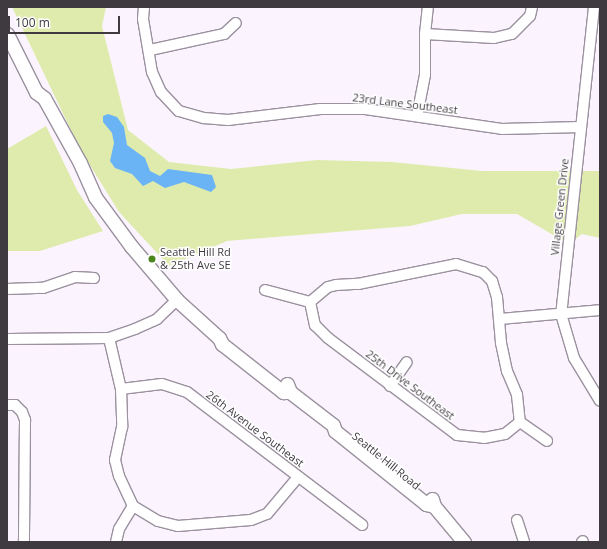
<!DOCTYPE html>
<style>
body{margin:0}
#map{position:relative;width:607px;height:549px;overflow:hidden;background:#fbf4fe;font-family:"Open Sans",sans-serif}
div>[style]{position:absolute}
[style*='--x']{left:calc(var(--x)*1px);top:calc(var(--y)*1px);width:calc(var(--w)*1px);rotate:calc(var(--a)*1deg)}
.green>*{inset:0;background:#deebac}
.water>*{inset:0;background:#6ab3f5}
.roads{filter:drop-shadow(1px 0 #9b919f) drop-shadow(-1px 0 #9b919f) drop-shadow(0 1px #9b919f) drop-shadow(0 -1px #9b919f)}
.minor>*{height:10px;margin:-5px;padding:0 5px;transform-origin:5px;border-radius:5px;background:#fff}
.major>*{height:13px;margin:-6.5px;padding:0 6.5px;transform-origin:6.5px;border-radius:6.5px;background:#fff}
.dots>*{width:11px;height:11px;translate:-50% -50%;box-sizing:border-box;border:2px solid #fff;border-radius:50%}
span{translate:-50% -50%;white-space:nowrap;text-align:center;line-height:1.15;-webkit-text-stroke:3px #fff;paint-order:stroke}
.street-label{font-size:11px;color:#3f3a40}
.poi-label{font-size:11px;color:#3f3a40}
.left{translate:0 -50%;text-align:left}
.frame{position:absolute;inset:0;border:8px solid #3f3a40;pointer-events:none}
.scale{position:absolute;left:8px;top:16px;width:112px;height:18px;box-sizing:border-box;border:2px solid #3f3a40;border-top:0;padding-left:5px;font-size:12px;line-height:14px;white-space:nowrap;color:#3f3a40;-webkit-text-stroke:3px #fff;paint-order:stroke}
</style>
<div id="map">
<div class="green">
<i style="clip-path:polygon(12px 7px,106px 7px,102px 26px,128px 130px,169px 162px,231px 169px,317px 160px,392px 162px,482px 171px,600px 171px,600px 238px,582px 234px,569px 244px,517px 214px,462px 214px,410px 226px,227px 241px,169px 266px,119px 212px,80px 149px)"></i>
<i style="clip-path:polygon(46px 126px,77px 190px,103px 231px,40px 251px,7px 251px,7px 149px)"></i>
</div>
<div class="water">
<i style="clip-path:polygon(108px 114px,117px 117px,124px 127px,127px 145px,145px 158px,150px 171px,160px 176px,168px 169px,212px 175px,216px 187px,211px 192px,184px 182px,165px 188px,153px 181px,143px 186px,132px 174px,115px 168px,110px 161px,114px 143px,112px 133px,103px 122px,103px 116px)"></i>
</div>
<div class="roads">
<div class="minor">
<i style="--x:144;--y:7;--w:12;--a:95"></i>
<i style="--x:143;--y:19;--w:54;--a:80.4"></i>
<i style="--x:152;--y:72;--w:22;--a:66"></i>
<i style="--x:161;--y:92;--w:26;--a:47"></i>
<i style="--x:179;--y:111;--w:26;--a:16"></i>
<i style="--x:204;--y:118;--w:24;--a:5"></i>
<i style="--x:228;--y:120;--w:93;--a:-6.8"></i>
<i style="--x:320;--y:109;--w:45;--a:0"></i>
<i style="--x:365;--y:109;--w:138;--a:8.3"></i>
<i style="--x:502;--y:129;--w:79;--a:-1.5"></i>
<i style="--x:594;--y:7;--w:309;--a:96.1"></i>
<i style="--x:561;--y:314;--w:46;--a:73.5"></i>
<i style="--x:574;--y:358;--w:50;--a:58.8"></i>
<i style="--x:425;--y:34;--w:69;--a:3.3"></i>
<i style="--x:494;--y:38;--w:18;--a:-13"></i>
<i style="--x:512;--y:34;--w:25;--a:-45"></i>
<i style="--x:530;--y:16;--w:9;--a:-77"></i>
<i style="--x:150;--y:50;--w:76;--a:-12.2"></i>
<i style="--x:224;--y:34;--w:16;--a:-43"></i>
<i style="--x:417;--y:116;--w:42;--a:-79"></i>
<i style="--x:425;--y:75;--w:41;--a:-90"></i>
<i style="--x:425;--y:34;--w:27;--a:-84"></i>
<i style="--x:7;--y:289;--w:36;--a:-2"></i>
<i style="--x:43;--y:288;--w:34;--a:-19"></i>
<i style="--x:75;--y:277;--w:19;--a:3"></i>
<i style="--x:265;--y:290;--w:47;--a:14.9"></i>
<i style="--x:310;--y:302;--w:23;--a:-40"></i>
<i style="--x:328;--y:287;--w:8;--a:-14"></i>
<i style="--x:336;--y:285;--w:22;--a:-3"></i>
<i style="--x:358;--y:284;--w:100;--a:-11.5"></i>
<i style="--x:456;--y:264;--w:28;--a:17"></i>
<i style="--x:483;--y:272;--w:13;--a:45"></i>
<i style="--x:492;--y:281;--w:17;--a:73"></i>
<i style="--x:497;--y:297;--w:46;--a:85"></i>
<i style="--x:501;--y:343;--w:29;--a:78"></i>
<i style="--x:507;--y:371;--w:26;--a:67"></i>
<i style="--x:517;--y:395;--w:27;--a:84"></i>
<i style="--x:310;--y:302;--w:24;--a:78"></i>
<i style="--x:315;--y:325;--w:18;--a:45"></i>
<i style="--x:328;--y:338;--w:161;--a:36.9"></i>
<i style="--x:457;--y:435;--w:27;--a:6"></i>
<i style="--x:484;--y:438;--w:21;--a:-11"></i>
<i style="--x:505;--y:434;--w:19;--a:-39"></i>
<i style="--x:500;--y:319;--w:100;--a:-5.1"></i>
<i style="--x:109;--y:338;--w:52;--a:76.8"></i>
<i style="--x:121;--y:389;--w:38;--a:88"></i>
<i style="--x:122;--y:427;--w:34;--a:102"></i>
<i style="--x:115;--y:460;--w:16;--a:76"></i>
<i style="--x:119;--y:476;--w:33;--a:65"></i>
<i style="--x:7;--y:339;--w:102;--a:-0.6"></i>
<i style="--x:109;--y:338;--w:28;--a:-19"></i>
<i style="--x:135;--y:329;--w:24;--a:-24"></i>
<i style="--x:157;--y:319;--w:28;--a:-44"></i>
<i style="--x:390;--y:386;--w:29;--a:-55"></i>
<i style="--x:121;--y:389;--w:41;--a:-7"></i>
<i style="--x:162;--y:384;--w:26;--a:18"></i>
<i style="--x:187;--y:392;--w:220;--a:37.2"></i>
<i style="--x:7;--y:405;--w:8;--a:0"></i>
<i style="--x:15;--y:405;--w:10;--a:45"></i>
<i style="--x:22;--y:412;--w:9;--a:69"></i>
<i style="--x:25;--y:420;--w:122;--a:90.5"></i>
<i style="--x:520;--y:422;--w:33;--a:35"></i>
<i style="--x:133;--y:506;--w:29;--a:31"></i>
<i style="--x:158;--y:521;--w:21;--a:14"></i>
<i style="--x:178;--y:526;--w:73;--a:-4.7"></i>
<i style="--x:251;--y:520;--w:17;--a:-21"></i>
<i style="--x:267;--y:514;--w:48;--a:-50"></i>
<i style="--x:517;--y:520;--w:23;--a:72"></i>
<i style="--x:116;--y:542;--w:13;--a:-77"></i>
<i style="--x:119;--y:529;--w:27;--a:-59"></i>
<i style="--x:582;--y:542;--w:1;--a:-45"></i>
</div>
<div class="major">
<i style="--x:7;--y:34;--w:65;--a:63.4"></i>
<i style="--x:36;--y:92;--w:10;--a:37"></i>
<i style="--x:44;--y:98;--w:74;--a:61"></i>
<i style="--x:80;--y:163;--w:37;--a:66"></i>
<i style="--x:95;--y:197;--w:61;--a:53.7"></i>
<i style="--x:131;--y:246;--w:71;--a:49.6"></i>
<i style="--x:177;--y:300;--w:57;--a:42.1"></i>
<i style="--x:219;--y:338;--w:7;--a:63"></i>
<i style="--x:222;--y:344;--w:78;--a:38.2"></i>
<i style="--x:283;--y:392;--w:7;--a:0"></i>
<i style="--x:287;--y:384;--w:9;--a:69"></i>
<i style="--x:290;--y:392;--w:54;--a:37.5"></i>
<i style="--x:333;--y:425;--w:6;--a:72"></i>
<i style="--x:335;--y:431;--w:117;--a:38.7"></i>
<i style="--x:426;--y:504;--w:8;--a:14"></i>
<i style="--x:432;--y:499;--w:7;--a:74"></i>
<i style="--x:434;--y:506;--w:47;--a:50.2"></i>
</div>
</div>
<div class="dots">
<i style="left:152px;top:259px;background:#4c841e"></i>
</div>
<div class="street-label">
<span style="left:405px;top:104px;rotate:7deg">23rd Lane Southeast</span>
<span style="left:560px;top:207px;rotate:-84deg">Village Green Drive</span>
<span style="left:410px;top:385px;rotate:37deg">25th Drive Southeast</span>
<span style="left:255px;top:429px;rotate:37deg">26th Avenue Southeast</span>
<span style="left:386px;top:461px;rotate:39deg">Seattle Hill Road</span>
</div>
<div class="poi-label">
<span class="left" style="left:160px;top:259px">Seattle Hill Rd<br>&amp; 25th Ave SE</span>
</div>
<div class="frame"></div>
<div class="scale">100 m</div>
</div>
